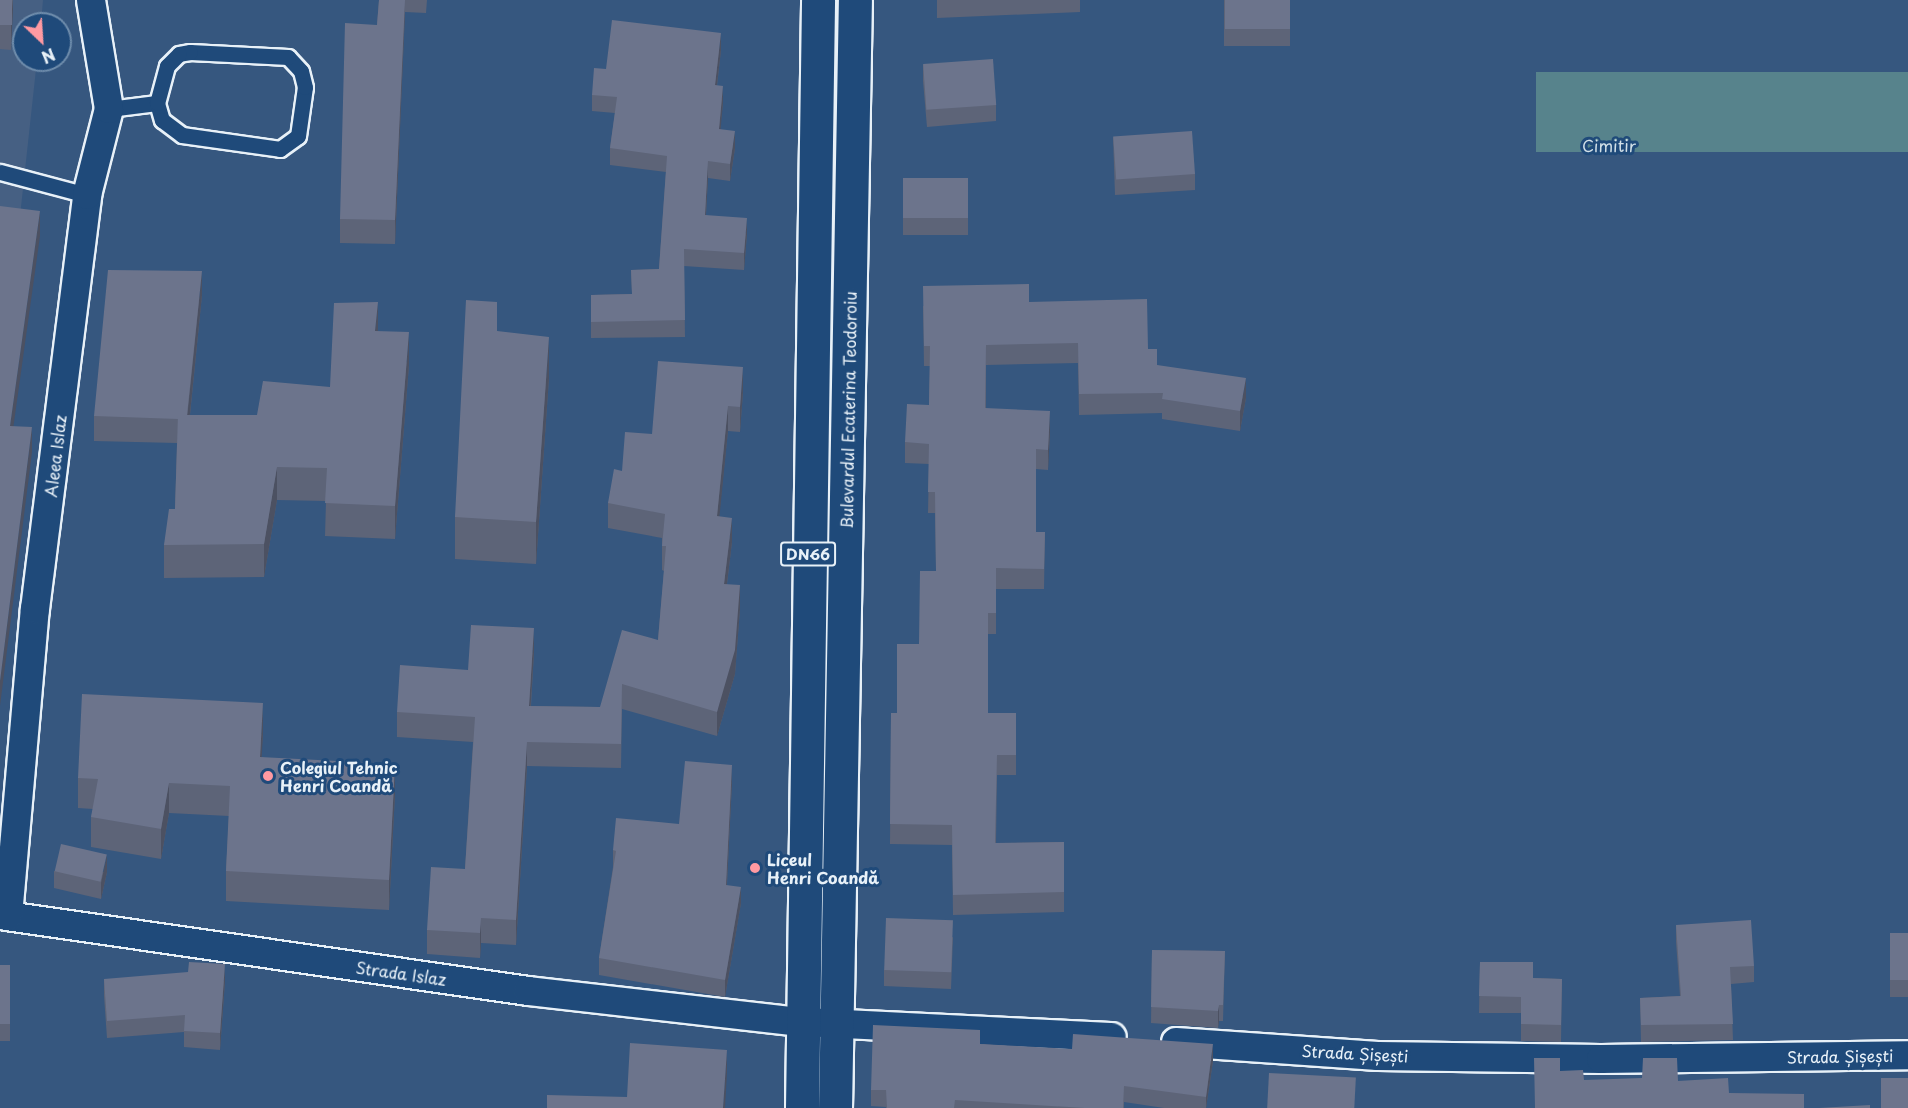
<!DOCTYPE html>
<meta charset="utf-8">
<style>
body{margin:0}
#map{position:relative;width:1908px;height:1108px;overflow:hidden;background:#36577f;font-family:"Playpen Sans",sans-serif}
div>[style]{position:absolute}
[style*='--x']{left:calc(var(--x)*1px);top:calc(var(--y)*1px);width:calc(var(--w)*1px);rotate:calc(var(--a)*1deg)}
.built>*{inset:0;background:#466083}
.green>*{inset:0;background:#57838c;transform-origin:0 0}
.roads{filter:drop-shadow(2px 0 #e8f1f8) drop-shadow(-2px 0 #e8f1f8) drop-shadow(0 2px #e8f1f8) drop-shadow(0 -2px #e8f1f8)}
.lane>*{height:15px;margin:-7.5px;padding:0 7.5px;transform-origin:7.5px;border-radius:7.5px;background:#1f4a7a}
.street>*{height:28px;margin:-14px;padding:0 14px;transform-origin:14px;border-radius:14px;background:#1f4a7a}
.primary>*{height:33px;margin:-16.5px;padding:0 16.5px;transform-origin:16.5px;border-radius:16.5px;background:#1f4a7a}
.wall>*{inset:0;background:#5d6478;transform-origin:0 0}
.shaded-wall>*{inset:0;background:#4c5162}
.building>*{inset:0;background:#6c748c;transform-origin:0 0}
.dots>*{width:16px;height:16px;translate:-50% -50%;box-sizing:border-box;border:3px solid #1f4a7a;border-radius:50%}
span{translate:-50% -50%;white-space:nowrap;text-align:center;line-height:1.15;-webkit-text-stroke:6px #1f4a7a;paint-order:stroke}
.shield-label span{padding:2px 4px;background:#1f4a7a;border:2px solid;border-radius:4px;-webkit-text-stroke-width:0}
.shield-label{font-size:15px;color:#e8f1f8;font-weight:700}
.park-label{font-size:16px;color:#d2e0e8}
.street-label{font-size:16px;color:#e8f1f8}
.poi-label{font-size:16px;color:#e8f1f8;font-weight:700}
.left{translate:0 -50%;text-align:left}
.north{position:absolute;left:12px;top:12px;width:60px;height:60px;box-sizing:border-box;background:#1f4a7a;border:2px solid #6f8dac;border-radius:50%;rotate:155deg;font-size:16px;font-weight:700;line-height:24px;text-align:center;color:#e8f1f8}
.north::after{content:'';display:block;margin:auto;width:21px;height:27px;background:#ff9aa2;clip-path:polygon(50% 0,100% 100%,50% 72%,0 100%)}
</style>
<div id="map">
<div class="built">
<i style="clip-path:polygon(0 0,43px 0,41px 24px,24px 24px,24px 60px,37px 60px,0 400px)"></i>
</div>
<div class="green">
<i style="left:1908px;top:72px;width:80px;height:372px;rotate:90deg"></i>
</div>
<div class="roads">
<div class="lane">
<i style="--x:109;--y:109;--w:48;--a:-7.1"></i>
<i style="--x:157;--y:103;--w:18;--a:74"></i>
<i style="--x:162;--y:120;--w:25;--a:37"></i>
<i style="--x:182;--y:135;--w:99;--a:8.1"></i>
<i style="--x:280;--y:149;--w:22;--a:-36"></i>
<i style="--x:298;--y:136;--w:49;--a:-81.9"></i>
<i style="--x:305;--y:87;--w:16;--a:-104"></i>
<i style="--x:301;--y:71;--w:19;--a:-133"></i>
<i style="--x:288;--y:57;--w:98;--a:-177.1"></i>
<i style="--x:190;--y:52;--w:11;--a:170"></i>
<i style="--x:179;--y:54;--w:17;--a:135"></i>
<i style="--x:167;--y:66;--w:38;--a:105"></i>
<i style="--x:0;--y:172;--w:90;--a:14.8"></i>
</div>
<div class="street">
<i style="--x:0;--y:915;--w:533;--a:8.19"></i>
<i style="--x:528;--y:991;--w:276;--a:6.5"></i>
<i style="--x:802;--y:1022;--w:310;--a:2.8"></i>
<i style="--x:8;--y:916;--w:308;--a:-85"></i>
<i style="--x:35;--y:609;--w:417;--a:-82.8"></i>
<i style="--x:87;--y:195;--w:89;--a:-75.7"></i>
<i style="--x:109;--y:109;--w:110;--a:-99.4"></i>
<i style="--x:1176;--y:1042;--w:202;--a:4"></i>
<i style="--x:1378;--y:1056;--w:223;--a:0.8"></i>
<i style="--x:1601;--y:1059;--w:307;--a:-0.7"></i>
</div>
<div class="primary">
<i style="--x:802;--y:1108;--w:1108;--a:-89.17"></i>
<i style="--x:835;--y:1108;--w:1108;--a:-88.97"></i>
</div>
</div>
<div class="wall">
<i style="clip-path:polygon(0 0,13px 0,11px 50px,0 49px)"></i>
<i style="clip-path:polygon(379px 0,427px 0,426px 13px,405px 12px,395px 244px,340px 243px,340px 219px,377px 25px)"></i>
<i style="clip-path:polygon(937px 0,1080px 0,1080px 12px,937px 18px)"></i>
<i style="left:1224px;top:0;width:66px;height:46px"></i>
<i style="clip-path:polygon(721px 50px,717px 86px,723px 103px,720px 129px,735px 148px,730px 181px,708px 178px,706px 215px,747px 234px,744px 270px,684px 266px,685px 337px,591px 338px,591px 295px,632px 294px,631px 270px,659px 269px,666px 172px,610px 165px,610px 148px,615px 113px,592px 111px,592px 95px,606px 69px)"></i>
<i style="clip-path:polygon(923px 64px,996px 105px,996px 121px,927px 127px,923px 81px)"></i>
<i style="clip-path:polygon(1113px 137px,1195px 174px,1195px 190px,1115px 195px)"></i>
<i style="clip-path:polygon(968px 178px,968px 235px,903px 235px,903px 218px)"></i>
<i style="clip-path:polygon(202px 295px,190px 415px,257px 415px,330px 387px,378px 331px,409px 365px,395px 539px,325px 536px,326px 501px,277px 500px,264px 577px,164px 578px,164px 545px,175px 509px,177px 443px,94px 441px,94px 416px)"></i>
<i style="clip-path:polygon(1029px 302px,1148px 349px,1157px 365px,1246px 398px,1240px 431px,1162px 419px,1162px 413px,1079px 415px,1078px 363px,986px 365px,986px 408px,1050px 432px,1048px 470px,1036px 469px,1036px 532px,1045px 532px,1044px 589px,996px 589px,996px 634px,988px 634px,988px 713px,1016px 713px,1016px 775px,997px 775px,996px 843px,1064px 842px,1064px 912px,953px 915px,952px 845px,890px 844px,891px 713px,897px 713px,919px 644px,936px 571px,935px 513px,928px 513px,929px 464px,905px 463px,905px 442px,929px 405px,930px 366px,924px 366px,923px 306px)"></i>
<i style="clip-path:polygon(497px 331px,549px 378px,536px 564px,455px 559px,455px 517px)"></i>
<i style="clip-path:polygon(743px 392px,740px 432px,728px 431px,719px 516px,732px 542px,727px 584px,740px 609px,735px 674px,717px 736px,622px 709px,621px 768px,527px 766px,516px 945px,481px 943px,480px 958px,427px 954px,427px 930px,465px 869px,473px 742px,397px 737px,397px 712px,468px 670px,534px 652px,531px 706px,600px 707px,658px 640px,664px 571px,662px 570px,662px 538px,608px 528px,608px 503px,622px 471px,652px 434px)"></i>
<i style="clip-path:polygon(263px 734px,261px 757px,395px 794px,389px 910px,226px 901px,226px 871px,229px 816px,169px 813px,161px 859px,91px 847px,91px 817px,93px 809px,78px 808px,78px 778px)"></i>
<i style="clip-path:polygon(732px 782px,727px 885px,741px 903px,725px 997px,599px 975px,599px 958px,613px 867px,613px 850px,679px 824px)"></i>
<i style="clip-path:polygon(54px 871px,107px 872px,101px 899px,54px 888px)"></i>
<i style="clip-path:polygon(1676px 925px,1754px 966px,1754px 982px,1731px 984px,1733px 1040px,1641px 1042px,1640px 998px,1680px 996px,1676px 942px)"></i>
<i style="left:1908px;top:933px;width:64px;height:18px;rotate:90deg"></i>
<i style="clip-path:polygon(953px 937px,951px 989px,884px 986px,884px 970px)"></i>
<i style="clip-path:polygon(1152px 950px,1225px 951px,1223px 1021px,1219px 1021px,1218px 1028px,1151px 1023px)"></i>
<i style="clip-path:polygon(1480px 962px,1533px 978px,1562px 979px,1561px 1042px,1521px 1041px,1521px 1013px,1479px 1013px)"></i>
<i style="left:0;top:965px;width:10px;height:76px"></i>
<i style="clip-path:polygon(104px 979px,225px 981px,220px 1050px,184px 1047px,184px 1032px,107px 1038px,104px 996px)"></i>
<i style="clip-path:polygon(980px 1044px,1213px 1061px,1206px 1108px,1164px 1108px,1124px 1102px,1124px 1108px,886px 1108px,886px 1107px,871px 1106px,871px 1090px)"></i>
</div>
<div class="shaded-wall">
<i style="clip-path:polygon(12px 0,13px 9px,11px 50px,11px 25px)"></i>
<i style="clip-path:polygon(405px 0,405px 12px,395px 244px,395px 220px)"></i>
<i style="clip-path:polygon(721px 33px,721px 50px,715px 102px,715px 85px)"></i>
<i style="clip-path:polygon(723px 86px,723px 103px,719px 146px,719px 129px)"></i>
<i style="clip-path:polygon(735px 131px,735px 148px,730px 181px,730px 164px)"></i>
<i style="clip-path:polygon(708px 161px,708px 178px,705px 231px,705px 215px)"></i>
<i style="clip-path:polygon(40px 211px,40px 236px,10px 451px,10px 426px)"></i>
<i style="clip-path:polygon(747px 218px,747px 234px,744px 270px,744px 253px)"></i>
<i style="clip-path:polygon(202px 271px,202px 295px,187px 443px,187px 419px)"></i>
<i style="clip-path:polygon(378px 302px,378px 335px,375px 331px)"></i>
<i style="clip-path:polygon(409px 332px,409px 365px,395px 539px,395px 506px)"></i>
<i style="clip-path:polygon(549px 337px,549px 378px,536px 564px,536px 522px)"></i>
<i style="clip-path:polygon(743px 367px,743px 392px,740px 432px,740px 407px)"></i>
<i style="clip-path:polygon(1246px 378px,1246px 398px,1240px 431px,1240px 411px)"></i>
<i style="clip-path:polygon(728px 406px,728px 431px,717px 541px,717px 516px)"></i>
<i style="clip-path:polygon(1050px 411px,1050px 432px,1048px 470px,1048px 450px)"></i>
<i style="clip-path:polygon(32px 427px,32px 452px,0 706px,0 681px)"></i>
<i style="clip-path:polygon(277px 467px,277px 500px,264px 577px,264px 544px)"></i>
<i style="clip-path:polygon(732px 518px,732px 542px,724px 608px,724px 584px)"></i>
<i style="clip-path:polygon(740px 585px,740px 609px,735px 674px,717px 736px,717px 712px)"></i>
<i style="clip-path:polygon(534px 628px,534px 652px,529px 731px,529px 706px)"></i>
<i style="clip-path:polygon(263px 703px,263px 734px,260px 787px,260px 757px)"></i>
<i style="clip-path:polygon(527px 742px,527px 766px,516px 945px,516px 920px)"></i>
<i style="clip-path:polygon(395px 764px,395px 794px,389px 910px,389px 880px)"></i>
<i style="clip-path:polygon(732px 765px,732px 782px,726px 901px,726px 885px)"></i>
<i style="clip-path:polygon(169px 783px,169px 813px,161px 859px,161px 829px)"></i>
<i style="clip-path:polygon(107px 855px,107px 872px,101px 899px,101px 883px)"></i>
<i style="clip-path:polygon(741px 887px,741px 903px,725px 997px,725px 980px)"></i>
<i style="clip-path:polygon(481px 918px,481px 943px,480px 958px,480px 933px)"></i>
<i style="clip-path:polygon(225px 964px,225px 981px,220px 1050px,220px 1033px)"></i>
<i style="clip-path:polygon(1219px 1005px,1219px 1021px,1218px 1028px,1218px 1011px)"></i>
<i style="clip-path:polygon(1213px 1044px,1213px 1061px,1206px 1108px,1206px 1097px)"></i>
<i style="clip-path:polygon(727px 1050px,727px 1073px,725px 1108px,723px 1108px)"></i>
</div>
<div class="building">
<i style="left:0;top:0;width:12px;height:25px"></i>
<i style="clip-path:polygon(379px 0,405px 0,395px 220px,340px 219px,345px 23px,377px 25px)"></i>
<i style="left:1225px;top:0;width:65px;height:29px"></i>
<i style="clip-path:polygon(612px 20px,721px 33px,715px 85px,723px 86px,719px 129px,735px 131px,730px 164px,708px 161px,705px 215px,747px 218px,744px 253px,684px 249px,685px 320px,591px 322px,591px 295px,632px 294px,631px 270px,659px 269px,667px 156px,610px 148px,617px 97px,592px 95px,594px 68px,606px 69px)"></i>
<i style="left:993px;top:59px;width:46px;height:70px;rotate:86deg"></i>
<i style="left:1192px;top:131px;width:43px;height:79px;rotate:86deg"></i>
<i style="left:903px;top:178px;width:65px;height:40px"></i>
<i style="clip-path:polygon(0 206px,40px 211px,10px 426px,32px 427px,0 681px)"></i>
<i style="clip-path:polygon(108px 270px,202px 271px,187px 415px,178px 415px,178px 419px,94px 416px)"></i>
<i style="clip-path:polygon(1029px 284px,1029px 302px,1147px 299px,1148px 349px,1157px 349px,1157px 365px,1246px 378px,1240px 411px,1162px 399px,1163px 393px,1079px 394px,1078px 343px,986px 345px,985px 408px,1050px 411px,1048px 450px,1036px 449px,1036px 532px,1045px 532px,1044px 569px,996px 568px,996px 613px,988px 613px,988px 713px,1016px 713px,1016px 755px,997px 755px,995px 843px,1064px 842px,1064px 892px,953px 895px,952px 825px,890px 824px,891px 713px,897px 713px,897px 644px,919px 644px,920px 571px,936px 571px,935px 492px,928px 492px,929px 444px,905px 442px,907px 404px,929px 405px,930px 346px,924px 346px,923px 286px)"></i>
<i style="clip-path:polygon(466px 300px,497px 302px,497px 331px,549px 337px,536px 522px,455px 517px)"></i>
<i style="clip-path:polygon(378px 302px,375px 331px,409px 332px,395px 506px,325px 503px,327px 468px,277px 467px,264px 544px,164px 545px,169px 509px,175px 509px,178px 415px,257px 415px,263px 381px,330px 387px,334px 303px)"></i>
<i style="clip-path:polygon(658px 361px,743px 367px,740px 407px,728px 406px,717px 516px,732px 518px,724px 584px,740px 585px,735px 650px,717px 712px,622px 684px,621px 744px,527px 742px,516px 920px,481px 918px,480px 933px,427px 930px,431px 867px,465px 869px,475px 717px,397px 712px,400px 665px,468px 670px,471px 625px,534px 628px,529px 706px,600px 707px,622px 630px,658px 640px,666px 546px,662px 546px,665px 514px,608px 503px,614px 469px,622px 471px,625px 432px,652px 434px)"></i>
<i style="clip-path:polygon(82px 694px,263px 703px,260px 757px,395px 764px,389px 880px,226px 871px,230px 786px,169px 783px,161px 829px,91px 817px,98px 779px,78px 778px)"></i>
<i style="clip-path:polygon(685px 761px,732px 765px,726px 885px,741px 887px,725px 980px,599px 958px,616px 851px,613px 850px,616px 818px,679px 824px)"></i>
<i style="left:61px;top:844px;width:47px;height:28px;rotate:13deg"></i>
<i style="left:886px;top:918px;width:67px;height:52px;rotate:2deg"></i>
<i style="clip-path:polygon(1751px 920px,1754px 966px,1730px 967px,1733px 1024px,1641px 1025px,1640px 998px,1681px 996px,1676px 925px)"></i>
<i style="left:1908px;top:933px;width:47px;height:18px;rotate:90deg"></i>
<i style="clip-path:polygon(1152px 950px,1225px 951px,1223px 1005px,1219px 1005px,1218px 1011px,1151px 1007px)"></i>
<i style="clip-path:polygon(189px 962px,225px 964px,220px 1033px,184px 1031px,185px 1015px,107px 1021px,104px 979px,188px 972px)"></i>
<i style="clip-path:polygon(1480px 962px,1533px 962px,1533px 978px,1562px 979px,1561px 1025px,1521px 1024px,1521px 997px,1479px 996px)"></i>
<i style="left:0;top:965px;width:10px;height:59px"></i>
<i style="clip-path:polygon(873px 1025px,980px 1030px,980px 1044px,1072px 1049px,1073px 1034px,1213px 1044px,1206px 1097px,1124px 1086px,1123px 1108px,1085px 1108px,955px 1100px,954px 1108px,887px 1108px,886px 1090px,871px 1090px)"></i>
<i style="clip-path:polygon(630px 1043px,727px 1050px,723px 1108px,547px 1108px,547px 1095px,627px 1097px)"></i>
<i style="clip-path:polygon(1534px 1058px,1560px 1058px,1560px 1071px,1583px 1070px,1584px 1080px,1642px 1078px,1643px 1058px,1677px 1058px,1678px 1081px,1728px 1078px,1729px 1093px,1804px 1094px,1804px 1108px,1535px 1108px)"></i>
<i style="left:1269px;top:1073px;width:87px;height:35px;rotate:3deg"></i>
<i style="left:1908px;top:1078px;width:30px;height:27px;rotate:90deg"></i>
<i style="clip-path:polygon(1870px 1105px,1870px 1108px,1819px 1108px)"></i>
</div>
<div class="dots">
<i style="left:268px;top:776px;background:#ff9aa2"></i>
<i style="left:755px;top:868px;background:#ff9aa2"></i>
</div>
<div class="shield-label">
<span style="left:808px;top:554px">DN66</span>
</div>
<div class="park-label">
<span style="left:1609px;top:145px">Cimitir</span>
</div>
<div class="street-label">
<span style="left:848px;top:410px;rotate:-89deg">Bulevardul Ecaterina Teodoroiu</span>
<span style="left:55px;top:456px;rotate:-83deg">Aleea Islaz</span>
<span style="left:401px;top:973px;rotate:8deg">Strada Islaz</span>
<span style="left:1355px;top:1053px;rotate:3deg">Strada Șișești</span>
<span style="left:1840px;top:1056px;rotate:-1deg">Strada Șișești</span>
</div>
<div class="poi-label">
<span class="left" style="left:280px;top:776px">Colegiul Tehnic<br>Henri Coandă</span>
<span class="left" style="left:767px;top:868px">Liceul<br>Henri Coandă</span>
</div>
<div class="north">N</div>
</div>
